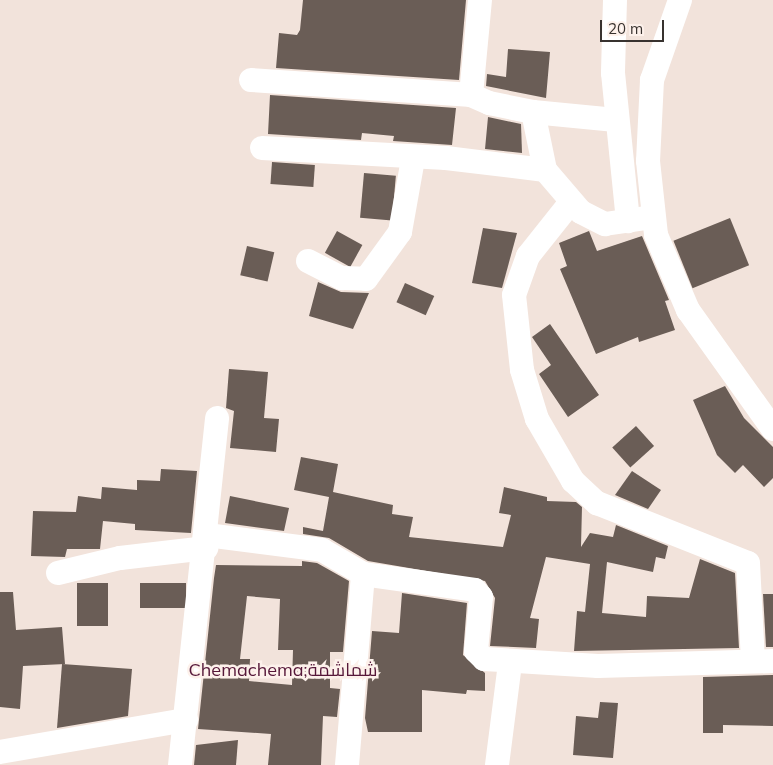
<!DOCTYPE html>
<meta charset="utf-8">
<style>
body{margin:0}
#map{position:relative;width:773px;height:765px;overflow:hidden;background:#f2e3db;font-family:Mulish,Cairo,sans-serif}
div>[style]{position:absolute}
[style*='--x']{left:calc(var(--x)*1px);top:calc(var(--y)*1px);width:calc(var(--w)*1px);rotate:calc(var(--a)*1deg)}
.building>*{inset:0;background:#6a5d56;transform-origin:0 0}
.street>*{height:24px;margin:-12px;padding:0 12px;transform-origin:12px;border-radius:12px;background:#fff}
span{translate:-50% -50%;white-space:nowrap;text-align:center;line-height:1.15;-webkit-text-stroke:5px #fdf1eb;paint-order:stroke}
.quarter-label{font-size:18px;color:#561739}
.scale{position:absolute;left:600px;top:20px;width:64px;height:22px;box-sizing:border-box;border:2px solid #38322f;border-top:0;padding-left:6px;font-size:15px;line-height:18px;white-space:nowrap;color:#38322f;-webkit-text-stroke:4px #fdf1eb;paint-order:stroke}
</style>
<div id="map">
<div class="building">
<i style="clip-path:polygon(303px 0,466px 0,459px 80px,276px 68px,279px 33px,297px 35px,300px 30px)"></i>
<i style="clip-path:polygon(508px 49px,550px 52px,546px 98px,486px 86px,487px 74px,506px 77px)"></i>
<i style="clip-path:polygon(270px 95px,456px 108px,452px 145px,393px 141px,394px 136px,362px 133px,361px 140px,268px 134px)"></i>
<i style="clip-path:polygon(488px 117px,521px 124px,522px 153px,485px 149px)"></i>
<i style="left:272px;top:162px;width:43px;height:22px;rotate:4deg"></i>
<i style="left:364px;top:173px;width:32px;height:45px;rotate:5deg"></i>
<i style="left:730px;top:218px;width:51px;height:61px;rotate:68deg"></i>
<i style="clip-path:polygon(483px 228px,517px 233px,502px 288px,472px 283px)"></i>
<i style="left:337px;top:231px;width:29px;height:25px;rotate:29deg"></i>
<i style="clip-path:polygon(589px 231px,597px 251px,642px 236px,669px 300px,665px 301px,675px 330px,639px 342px,638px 337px,596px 354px,560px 269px,567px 266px,559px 243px)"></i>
<i style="left:247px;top:246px;width:28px;height:30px;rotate:13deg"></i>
<i style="clip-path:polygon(318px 282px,341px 292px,369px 293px,353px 329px,309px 316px)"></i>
<i style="left:405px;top:283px;width:32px;height:21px;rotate:24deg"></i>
<i style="clip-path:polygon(550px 324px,599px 395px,568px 417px,539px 374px,551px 365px,532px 337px)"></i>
<i style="clip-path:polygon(229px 369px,268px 372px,264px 418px,279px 419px,276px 452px,230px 448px,234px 411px,226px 408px)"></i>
<i style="clip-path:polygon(725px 386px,744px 418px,773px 447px,773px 478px,764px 487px,743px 465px,735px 473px,717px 455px,693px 400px)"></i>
<i style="left:636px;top:426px;width:27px;height:32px;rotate:48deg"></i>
<i style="clip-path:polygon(301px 457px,338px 464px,333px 492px,393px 505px,392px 514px,413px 517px,409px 537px,503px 547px,511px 515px,499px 513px,504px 487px,547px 497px,547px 501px,576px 502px,582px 507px,581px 547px,590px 533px,613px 537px,616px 525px,668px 546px,665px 559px,656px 557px,653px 572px,607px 562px,602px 613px,646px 617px,647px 596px,689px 598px,700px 559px,735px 573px,739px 648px,574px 651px,577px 611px,585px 612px,590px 564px,546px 557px,530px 618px,539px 619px,536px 648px,490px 646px,495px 598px,485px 581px,368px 561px,329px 538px,303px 534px,303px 527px,323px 531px,329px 497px,294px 490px)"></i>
<i style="clip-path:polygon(161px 469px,197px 471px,191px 533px,135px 530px,135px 524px,103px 521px,100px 549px,67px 549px,65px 557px,31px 556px,33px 511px,76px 512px,78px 496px,101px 499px,102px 487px,137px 490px,137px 480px,160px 481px)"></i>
<i style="clip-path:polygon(632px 471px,661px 490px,648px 509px,615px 495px)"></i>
<i style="clip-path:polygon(230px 496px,289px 508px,284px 531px,225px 523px)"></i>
<i style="clip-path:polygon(evenodd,302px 561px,317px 563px,349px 581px,343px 652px,330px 652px,330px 688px,340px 689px,337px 717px,323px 716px,321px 765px,268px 765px,271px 734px,198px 729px,214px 578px,216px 565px,302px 566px,302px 561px,247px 596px,280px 599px,278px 650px,293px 650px,292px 685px,249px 681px,250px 659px,240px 659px,247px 596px)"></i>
<i style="left:77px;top:583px;width:31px;height:43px"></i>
<i style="left:140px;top:583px;width:46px;height:25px"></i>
<i style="clip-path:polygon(0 592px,13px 592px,16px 630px,62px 627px,65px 664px,23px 666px,20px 709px,0 707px)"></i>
<i style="clip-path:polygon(402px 593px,467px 603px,463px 655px,485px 673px,485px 691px,467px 690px,466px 694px,422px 690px,422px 732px,368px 732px,365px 718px,372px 631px,399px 633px)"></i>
<i style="clip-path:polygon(763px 594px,773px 594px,773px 647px,766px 647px)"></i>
<i style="clip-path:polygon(62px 664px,132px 669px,128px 716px,57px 728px)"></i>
<i style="clip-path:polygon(773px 675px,773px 726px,723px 725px,723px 733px,703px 733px,703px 677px)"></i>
<i style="clip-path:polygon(600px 702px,618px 703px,613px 758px,573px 755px,576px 716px,598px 718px)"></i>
<i style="clip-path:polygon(238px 740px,236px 765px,194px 765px,196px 745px)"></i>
</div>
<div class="street">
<i style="--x:615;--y:0;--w:73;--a:91.6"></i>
<i style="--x:613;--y:73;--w:149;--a:84.2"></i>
<i style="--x:680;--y:0;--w:85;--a:109.3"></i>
<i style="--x:652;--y:80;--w:81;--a:92.8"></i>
<i style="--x:648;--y:161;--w:74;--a:83.8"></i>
<i style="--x:656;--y:235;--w:82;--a:66.9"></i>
<i style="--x:688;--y:310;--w:146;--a:54.5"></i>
<i style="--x:251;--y:80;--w:221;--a:3.9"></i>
<i style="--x:471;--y:95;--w:20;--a:24"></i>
<i style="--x:489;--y:103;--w:45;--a:11.6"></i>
<i style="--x:533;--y:112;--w:59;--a:78.3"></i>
<i style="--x:545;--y:170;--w:55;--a:49.4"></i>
<i style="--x:581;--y:212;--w:27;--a:27"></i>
<i style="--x:605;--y:224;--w:49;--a:-8.3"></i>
<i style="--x:471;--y:95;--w:95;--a:-84.6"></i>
<i style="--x:533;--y:112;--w:83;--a:5.5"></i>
<i style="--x:262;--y:148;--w:184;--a:3.1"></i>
<i style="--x:446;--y:158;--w:100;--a:6.9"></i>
<i style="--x:571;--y:202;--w:69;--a:128.5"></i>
<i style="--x:528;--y:256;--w:41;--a:109.7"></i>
<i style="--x:514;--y:295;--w:75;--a:83.9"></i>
<i style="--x:522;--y:370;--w:51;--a:73"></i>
<i style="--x:537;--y:419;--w:72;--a:59.9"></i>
<i style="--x:573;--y:481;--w:33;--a:43"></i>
<i style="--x:597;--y:503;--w:162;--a:21.7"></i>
<i style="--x:748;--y:563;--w:98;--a:87.1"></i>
<i style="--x:308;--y:261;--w:38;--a:27"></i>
<i style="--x:342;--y:278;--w:24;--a:2"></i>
<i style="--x:366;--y:279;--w:58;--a:-54.1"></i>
<i style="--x:400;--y:232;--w:74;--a:-79.9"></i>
<i style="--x:207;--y:535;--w:116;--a:7.4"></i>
<i style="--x:322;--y:550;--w:48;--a:30.3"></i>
<i style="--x:363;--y:574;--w:113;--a:8.1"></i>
<i style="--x:475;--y:590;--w:9;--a:49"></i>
<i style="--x:481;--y:597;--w:54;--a:95.3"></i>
<i style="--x:476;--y:651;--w:11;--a:45"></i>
<i style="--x:484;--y:659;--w:114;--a:3.5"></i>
<i style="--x:598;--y:666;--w:175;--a:-1.6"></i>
<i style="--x:58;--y:573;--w:64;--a:-13.6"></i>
<i style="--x:120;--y:558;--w:87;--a:-6.6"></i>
<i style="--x:0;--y:752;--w:189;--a:-9.8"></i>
<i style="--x:180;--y:765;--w:349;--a:-83.9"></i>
<i style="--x:347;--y:765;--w:192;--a:-85.2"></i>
<i style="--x:497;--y:765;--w:103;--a:-82.7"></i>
</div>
<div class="quarter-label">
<span style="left:283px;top:670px">Chemachema;شماشمة</span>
</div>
<div class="scale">20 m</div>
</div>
